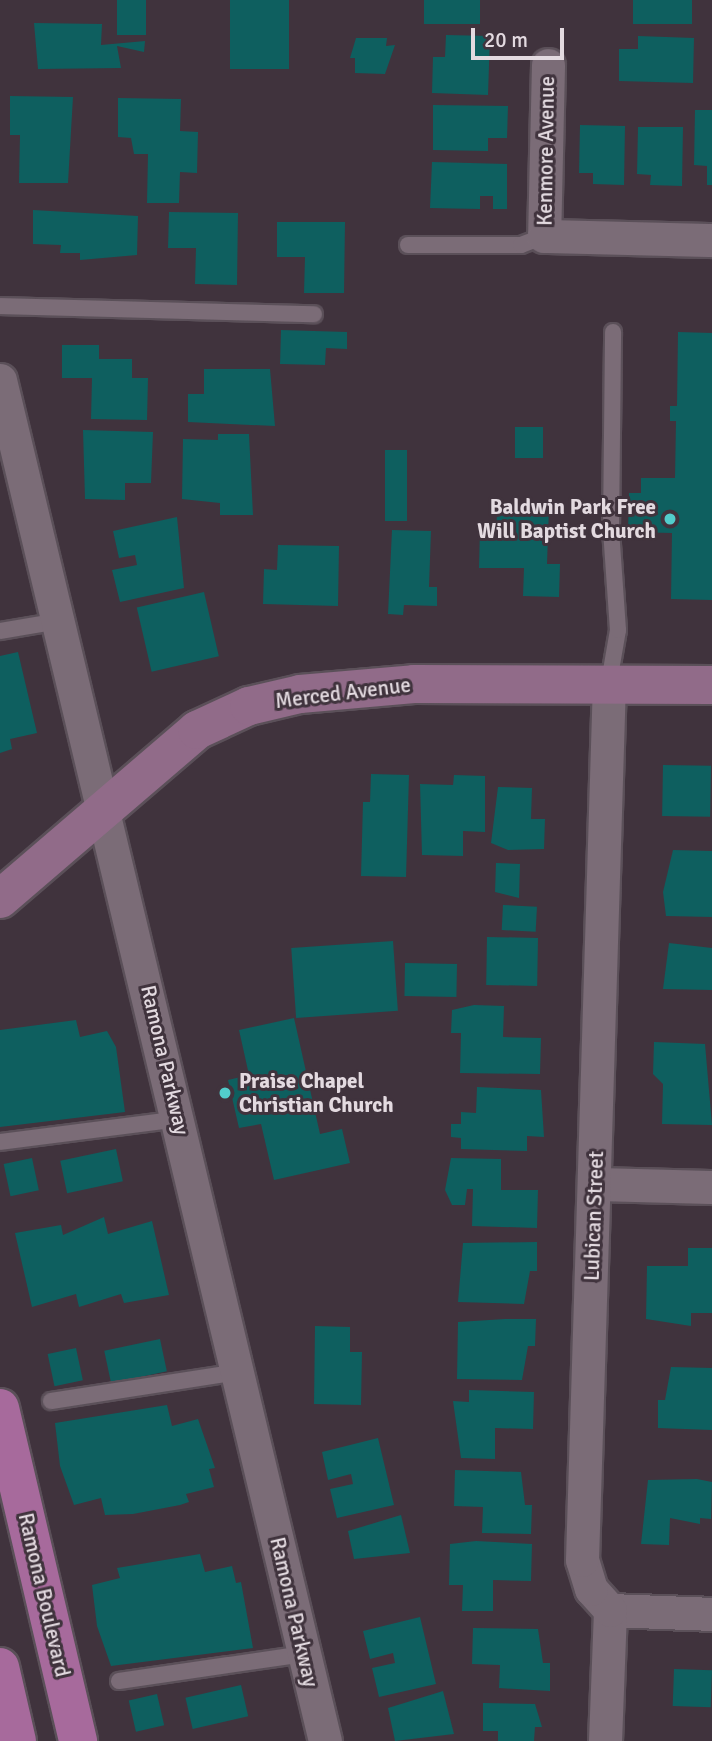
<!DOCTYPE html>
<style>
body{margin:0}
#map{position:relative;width:712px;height:1741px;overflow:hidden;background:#40333d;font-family:Signika,sans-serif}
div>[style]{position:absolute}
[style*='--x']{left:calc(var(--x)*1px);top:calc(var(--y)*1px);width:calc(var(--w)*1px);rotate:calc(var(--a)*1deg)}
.building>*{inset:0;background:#0e5f5f;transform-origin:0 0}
.roads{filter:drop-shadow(2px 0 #5b5059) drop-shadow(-2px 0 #5b5059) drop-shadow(0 2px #5b5059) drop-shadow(0 -2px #5b5059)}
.lane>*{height:16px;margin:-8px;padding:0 8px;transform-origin:8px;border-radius:8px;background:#7b6c77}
.street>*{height:33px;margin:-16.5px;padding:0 16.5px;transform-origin:16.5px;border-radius:16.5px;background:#7b6c77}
.secondary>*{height:38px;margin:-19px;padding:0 19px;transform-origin:19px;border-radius:19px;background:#916b89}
.primary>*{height:38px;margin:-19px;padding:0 19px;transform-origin:19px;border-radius:19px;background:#a76a9c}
.dots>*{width:19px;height:19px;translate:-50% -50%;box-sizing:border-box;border:4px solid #40333d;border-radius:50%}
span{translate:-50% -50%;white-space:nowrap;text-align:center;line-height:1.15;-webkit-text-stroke:6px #40333d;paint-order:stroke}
.street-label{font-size:21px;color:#e3dae0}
.poi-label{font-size:21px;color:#e3dae0;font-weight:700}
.right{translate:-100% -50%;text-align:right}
.left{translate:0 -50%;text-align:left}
.scale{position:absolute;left:471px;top:28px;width:93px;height:32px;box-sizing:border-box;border:4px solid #e3dae0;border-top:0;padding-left:9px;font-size:21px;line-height:24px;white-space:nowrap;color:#e3dae0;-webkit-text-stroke:5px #40333d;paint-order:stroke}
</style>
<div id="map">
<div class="building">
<i style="left:117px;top:0;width:29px;height:35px"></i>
<i style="left:230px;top:0;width:59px;height:69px"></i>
<i style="left:424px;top:0;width:56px;height:24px"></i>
<i style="left:633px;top:0;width:59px;height:24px"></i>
<i style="clip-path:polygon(34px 23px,102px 24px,101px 45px,145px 41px,144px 52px,117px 46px,121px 68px,38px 69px)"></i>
<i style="clip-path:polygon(446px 35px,490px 36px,488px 95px,432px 93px,433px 57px,445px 57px)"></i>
<i style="clip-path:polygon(638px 36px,694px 38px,693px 83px,619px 81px,619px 49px,638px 49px)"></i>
<i style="clip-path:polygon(356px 38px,387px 38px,386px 46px,395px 45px,385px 74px,355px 73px,355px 58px,350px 58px)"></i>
<i style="clip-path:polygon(10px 96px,73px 97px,68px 183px,19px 183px,20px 135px,10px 135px)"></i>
<i style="clip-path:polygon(118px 98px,181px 99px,180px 131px,198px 132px,197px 173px,180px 172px,179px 203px,147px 203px,148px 154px,134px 154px,131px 138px,118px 137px)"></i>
<i style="clip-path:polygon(433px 105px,508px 106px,507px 138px,488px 138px,488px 151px,433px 150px)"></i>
<i style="clip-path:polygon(695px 110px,712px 110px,712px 185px,707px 185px,707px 166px,694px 165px)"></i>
<i style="clip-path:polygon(580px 125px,625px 126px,624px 185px,593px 184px,593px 173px,579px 173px)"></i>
<i style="clip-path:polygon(638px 127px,683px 127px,682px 186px,650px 185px,651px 175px,637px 174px)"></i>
<i style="clip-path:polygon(432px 162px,507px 164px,507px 209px,493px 209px,493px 196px,480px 196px,480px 209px,430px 208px)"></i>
<i style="clip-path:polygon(33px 210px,138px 216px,137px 255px,80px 260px,80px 253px,60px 253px,61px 245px,33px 244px)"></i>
<i style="clip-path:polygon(169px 212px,238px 213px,237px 285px,195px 284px,196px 248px,168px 248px)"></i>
<i style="clip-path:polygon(277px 222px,345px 222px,344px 293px,304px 293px,305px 257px,277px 257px)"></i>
<i style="clip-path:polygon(281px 330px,347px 332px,347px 349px,326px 348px,325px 365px,280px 364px)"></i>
<i style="clip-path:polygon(678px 332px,712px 333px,712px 600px,671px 599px,672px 533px,628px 532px,629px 493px,641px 493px,641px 478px,675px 478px,676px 421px,670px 421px,670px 406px,677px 406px)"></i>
<i style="clip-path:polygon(62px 345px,99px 345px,99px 359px,132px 359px,132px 378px,148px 378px,147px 420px,91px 419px,92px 378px,62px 378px)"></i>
<i style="clip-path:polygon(204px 369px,270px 369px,275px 426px,188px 422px,188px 394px,204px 394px)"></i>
<i style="left:515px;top:427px;width:28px;height:31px"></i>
<i style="clip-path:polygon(83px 430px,153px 432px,151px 483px,125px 483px,125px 500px,85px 499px)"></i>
<i style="clip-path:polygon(218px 434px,249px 434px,253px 515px,220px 515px,220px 503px,182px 499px,183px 439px,218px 440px)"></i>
<i style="left:385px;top:450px;width:22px;height:71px"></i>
<i style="clip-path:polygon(523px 506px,549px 507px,547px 564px,560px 564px,559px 597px,523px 596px,524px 568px,479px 568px,480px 528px,496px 528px,497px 515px,524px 516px)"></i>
<i style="clip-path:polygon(177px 517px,184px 588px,120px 602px,112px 570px,137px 565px,135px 555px,119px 558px,113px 531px)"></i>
<i style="clip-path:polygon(392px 530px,431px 531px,429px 587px,437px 587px,437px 606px,404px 605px,403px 615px,388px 614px)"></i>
<i style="clip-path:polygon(278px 545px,339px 546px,338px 606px,263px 604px,264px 569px,277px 570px)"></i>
<i style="left:204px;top:592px;width:66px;height:69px;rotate:77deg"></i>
<i style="clip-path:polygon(18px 652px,37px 733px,10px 739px,12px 749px,0 753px,0 656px)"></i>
<i style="left:663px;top:765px;width:48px;height:51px;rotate:1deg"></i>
<i style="clip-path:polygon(371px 774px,409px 775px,406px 877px,361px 876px,363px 802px,370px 802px)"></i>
<i style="clip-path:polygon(454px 775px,485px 776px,485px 832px,463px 831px,463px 856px,422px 855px,420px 784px,453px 785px)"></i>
<i style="clip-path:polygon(498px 787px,532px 788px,531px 819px,545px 819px,544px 849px,508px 850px,491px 843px)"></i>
<i style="clip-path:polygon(673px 850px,712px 851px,712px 917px,666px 916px,663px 892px)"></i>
<i style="clip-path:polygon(496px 863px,520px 864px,519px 898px,495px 892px)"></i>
<i style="left:503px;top:905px;width:34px;height:25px;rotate:3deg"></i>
<i style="left:487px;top:937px;width:51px;height:48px;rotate:1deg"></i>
<i style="left:393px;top:941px;width:70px;height:102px;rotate:86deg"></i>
<i style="clip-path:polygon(669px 943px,712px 948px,712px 990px,663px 989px)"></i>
<i style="left:405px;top:963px;width:52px;height:33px;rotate:1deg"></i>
<i style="clip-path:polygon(474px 1005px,504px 1006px,503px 1037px,541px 1038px,540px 1074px,460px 1073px,461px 1033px,451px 1033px,452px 1010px)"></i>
<i style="clip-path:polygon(294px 1018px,320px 1134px,342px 1129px,350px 1163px,274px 1180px,261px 1124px,239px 1128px,228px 1080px,249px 1075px,239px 1030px)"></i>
<i style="clip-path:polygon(76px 1020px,80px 1037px,107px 1031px,116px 1047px,125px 1112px,0 1127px,0 1030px)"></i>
<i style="clip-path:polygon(654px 1042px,705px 1044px,712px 1125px,662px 1124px,663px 1084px,653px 1074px)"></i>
<i style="clip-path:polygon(477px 1087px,541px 1090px,544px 1137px,527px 1136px,527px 1151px,461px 1149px,461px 1138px,451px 1137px,451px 1124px,461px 1124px,461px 1112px,476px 1113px)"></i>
<i style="left:116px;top:1149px;width:33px;height:57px;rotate:78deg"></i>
<i style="left:32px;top:1158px;width:33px;height:29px;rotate:78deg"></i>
<i style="clip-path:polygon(451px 1158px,501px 1159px,501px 1190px,538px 1190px,537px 1228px,472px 1226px,473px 1189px,467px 1189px,465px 1205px,452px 1205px,445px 1190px)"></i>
<i style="clip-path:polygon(104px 1217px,108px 1234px,152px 1221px,169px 1295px,124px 1303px,121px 1294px,79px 1307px,76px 1294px,32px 1307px,15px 1233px,61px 1225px,63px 1235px)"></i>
<i style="clip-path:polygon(537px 1242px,537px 1271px,530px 1271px,524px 1304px,458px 1302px,463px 1243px)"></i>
<i style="clip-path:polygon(688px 1248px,712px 1248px,712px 1313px,691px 1313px,691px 1326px,646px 1319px,647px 1266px,688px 1266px)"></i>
<i style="clip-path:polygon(505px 1319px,536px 1319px,535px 1346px,528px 1346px,522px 1380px,457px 1379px,458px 1322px)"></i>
<i style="clip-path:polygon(315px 1326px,350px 1327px,350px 1352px,362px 1352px,361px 1405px,314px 1404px)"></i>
<i style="left:160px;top:1339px;width:33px;height:57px;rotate:78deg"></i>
<i style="left:76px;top:1348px;width:33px;height:29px;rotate:78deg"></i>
<i style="clip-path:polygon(671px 1367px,712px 1368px,712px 1430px,658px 1428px,658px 1400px,665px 1400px)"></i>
<i style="clip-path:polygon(469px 1390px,534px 1392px,533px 1429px,495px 1428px,495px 1459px,461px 1458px,453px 1401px,469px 1402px)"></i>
<i style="clip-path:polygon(167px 1405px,172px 1426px,198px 1419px,215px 1468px,209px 1469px,214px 1487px,186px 1494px,189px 1502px,180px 1505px,133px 1514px,105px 1515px,101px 1498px,74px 1505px,60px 1466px,55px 1423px)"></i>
<i style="clip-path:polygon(378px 1438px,394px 1505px,337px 1518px,330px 1489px,353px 1484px,351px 1474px,328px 1480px,322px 1452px)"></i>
<i style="clip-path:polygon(455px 1470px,521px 1472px,525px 1505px,532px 1505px,531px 1534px,482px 1533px,483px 1507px,454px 1506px)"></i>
<i style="clip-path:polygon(697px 1479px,712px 1482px,711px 1519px,700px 1518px,700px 1524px,670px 1518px,669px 1545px,641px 1544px,648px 1480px)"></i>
<i style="clip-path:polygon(401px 1515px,410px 1553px,354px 1559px,348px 1531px)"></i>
<i style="clip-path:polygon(476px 1541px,532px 1544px,531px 1581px,493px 1580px,493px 1611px,462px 1611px,463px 1585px,449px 1585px,450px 1544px)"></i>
<i style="clip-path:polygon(200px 1554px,205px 1572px,232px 1566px,236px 1583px,241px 1582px,253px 1648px,111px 1666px,97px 1626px,92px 1585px,120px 1578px,117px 1568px)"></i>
<i style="clip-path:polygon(420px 1617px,436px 1684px,379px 1697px,372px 1668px,395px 1663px,393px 1653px,370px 1659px,363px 1631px)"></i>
<i style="clip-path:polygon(473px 1628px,538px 1629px,543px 1663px,550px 1663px,550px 1691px,499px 1688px,500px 1665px,472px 1664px)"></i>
<i style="left:674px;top:1669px;width:38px;height:37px;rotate:2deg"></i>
<i style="left:241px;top:1685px;width:32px;height:57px;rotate:77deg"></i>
<i style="clip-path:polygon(443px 1691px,454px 1734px,395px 1741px,388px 1708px)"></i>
<i style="left:157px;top:1694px;width:32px;height:29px;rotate:77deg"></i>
<i style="clip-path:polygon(483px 1703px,535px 1704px,542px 1727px,535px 1727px,534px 1741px,498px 1741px,498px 1731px,483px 1731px)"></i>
</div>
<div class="roads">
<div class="lane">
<i style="--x:408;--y:245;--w:113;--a:0"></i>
<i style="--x:521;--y:245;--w:25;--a:-21"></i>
<i style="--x:0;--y:306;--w:314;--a:1.5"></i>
<i style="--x:0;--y:631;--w:60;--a:-9.6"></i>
<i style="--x:609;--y:682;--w:53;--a:-80.2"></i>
<i style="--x:618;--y:630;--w:99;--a:-94"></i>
<i style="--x:611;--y:531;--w:199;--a:-89.4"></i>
<i style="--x:0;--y:1142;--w:180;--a:-7.3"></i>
<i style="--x:51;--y:1401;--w:189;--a:-8.8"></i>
<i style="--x:119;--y:1681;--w:187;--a:-8.3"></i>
</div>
<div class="street">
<i style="--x:548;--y:65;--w:171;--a:91.3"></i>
<i style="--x:544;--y:236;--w:168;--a:1.4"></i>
<i style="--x:0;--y:380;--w:1399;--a:76.57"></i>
<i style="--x:596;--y:1184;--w:116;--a:1.5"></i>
<i style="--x:610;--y:1610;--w:102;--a:2.2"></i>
<i style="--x:605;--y:1741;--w:131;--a:-87.8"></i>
<i style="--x:610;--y:1610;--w:28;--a:-132"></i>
<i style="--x:591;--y:1589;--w:30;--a:-107"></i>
<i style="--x:582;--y:1560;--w:878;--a:-88.24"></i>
</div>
<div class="secondary">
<i style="--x:0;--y:899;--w:260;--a:-40.6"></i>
<i style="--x:197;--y:730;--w:57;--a:-24.8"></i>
<i style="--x:249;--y:706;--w:52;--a:-13.2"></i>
<i style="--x:300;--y:694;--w:114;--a:-5"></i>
<i style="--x:414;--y:684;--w:298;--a:0.2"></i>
</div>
<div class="primary">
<i style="--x:0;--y:1408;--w:342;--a:76.8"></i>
<i style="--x:0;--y:1667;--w:76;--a:77.1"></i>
</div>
</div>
<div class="dots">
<i style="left:670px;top:519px;background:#52cdcc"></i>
<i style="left:225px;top:1093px;background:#52cdcc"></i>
</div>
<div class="street-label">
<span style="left:546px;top:151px;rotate:-89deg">Kenmore Avenue</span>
<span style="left:343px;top:693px;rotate:-7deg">Merced Avenue</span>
<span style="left:165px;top:1060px;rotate:77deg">Ramona Parkway</span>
<span style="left:594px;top:1216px;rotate:-88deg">Lubican Street</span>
<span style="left:44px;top:1595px;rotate:77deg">Ramona Boulevard</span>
<span style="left:294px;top:1612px;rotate:77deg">Ramona Parkway</span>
</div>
<div class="poi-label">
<span class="right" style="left:656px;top:519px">Baldwin Park Free<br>Will Baptist Church</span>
<span class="left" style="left:239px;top:1093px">Praise Chapel<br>Christian Church</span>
</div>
<div class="scale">20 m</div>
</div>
